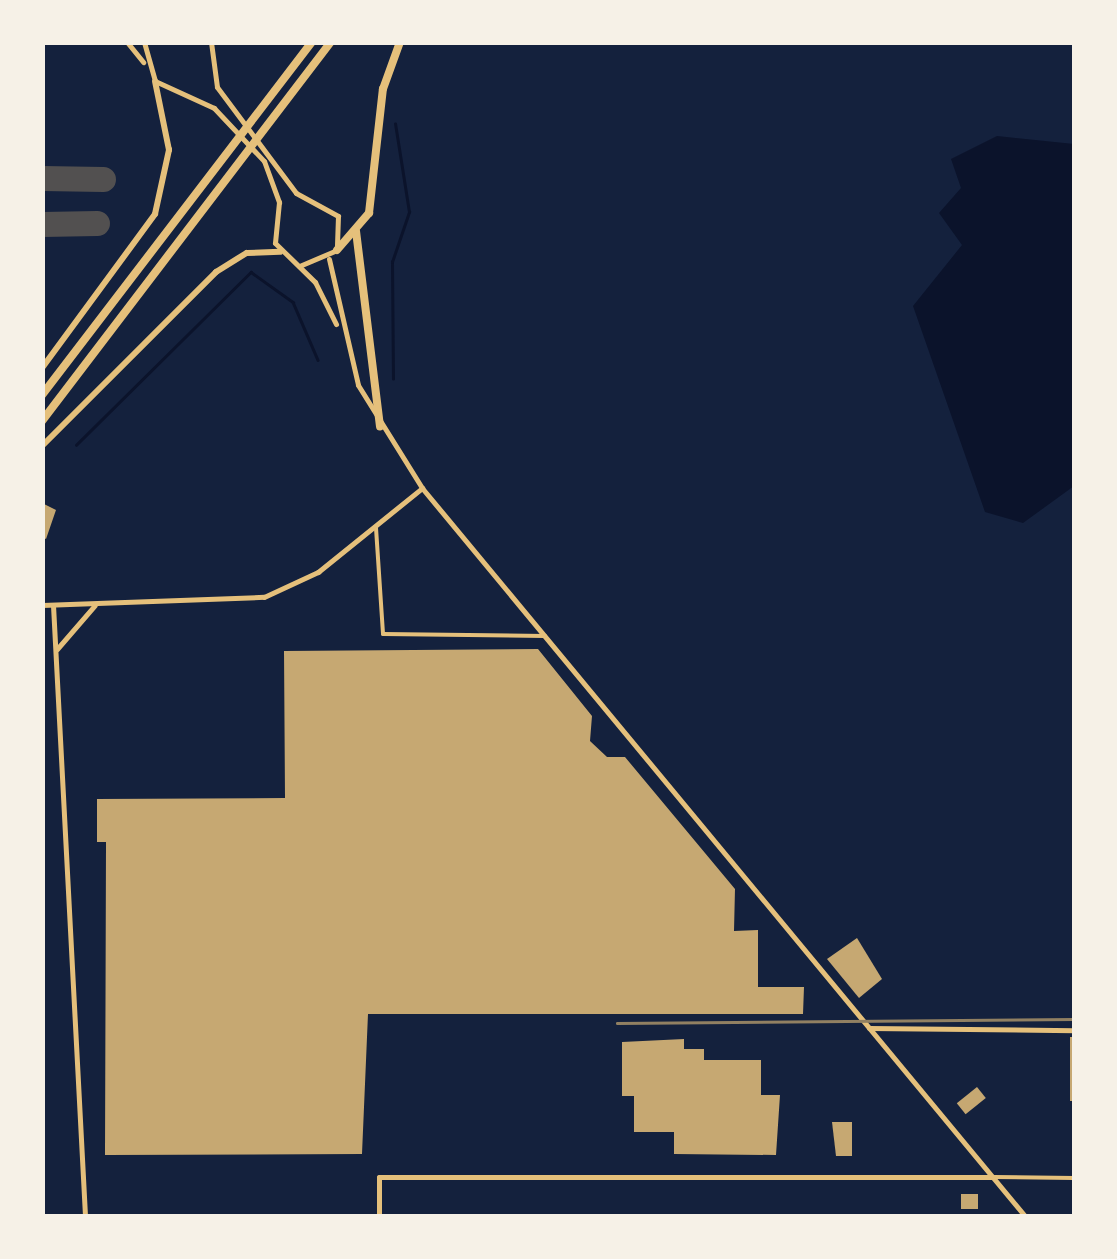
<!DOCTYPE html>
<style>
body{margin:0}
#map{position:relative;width:1117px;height:1259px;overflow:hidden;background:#14213d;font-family:"Alegreya Sans",sans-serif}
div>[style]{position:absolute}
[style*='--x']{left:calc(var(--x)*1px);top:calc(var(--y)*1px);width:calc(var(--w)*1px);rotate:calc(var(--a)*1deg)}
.water>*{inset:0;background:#0b132b}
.stream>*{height:2.5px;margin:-1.25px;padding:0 1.25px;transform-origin:1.25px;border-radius:1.25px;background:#0b132b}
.taxiway>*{height:25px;margin:-12.5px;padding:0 12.5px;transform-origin:12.5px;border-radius:12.5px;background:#525050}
.building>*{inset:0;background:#c6a872;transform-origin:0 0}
.minor>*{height:4px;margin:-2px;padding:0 2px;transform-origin:2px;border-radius:2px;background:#e5c07b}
.tertiary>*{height:5px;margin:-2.5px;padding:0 2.5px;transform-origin:2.5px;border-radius:2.5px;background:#e5c07b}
.secondary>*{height:5px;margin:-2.5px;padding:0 2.5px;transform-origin:2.5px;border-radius:2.5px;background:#e5c07b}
.trunk>*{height:6px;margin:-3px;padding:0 3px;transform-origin:3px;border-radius:3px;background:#e5c07b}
.motorway>*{height:8px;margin:-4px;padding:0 4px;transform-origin:4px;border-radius:4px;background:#e5c07b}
.rail>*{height:2.5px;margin:-1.25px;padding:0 1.25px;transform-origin:1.25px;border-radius:1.25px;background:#918062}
span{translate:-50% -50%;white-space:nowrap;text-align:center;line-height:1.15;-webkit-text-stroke:9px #f6f1e7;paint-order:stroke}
.frame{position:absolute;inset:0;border:45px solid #f6f1e7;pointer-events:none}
</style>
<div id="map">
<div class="water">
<i style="clip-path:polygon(997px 136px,1074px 144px,1074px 486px,1023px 523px,985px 512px,913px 306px,962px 245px,939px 213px,961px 188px,951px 159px)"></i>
</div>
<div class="stream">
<i style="--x:393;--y:379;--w:117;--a:-90.5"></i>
<i style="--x:392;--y:262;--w:53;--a:-71.2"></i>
<i style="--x:409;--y:212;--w:89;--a:-99"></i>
<i style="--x:76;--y:445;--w:246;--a:-44.7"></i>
<i style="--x:251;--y:272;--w:52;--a:35.5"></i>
<i style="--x:293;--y:302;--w:63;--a:66.7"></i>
</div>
<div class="taxiway">
<i style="--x:42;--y:178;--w:61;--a:0.9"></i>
<i style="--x:42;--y:224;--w:55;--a:-1"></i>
</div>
<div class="building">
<i style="clip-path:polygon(42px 503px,56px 510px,46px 539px,42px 537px)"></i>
<i style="clip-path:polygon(538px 649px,592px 716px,590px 741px,607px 757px,625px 757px,735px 889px,734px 931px,758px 930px,758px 987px,804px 987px,803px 1014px,368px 1014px,362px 1154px,105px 1155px,106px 842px,97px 842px,97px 799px,285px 798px,284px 651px)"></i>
<i style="clip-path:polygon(857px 938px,882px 979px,859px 998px,827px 959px)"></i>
<i style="left:1070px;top:1037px;width:4px;height:64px"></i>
<i style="clip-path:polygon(684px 1039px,684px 1049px,704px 1049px,704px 1060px,761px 1060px,761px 1095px,780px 1095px,776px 1155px,674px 1154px,674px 1132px,634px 1132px,634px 1096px,622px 1096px,622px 1042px)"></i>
<i style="left:977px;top:1087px;width:14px;height:26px;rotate:51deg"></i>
<i style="clip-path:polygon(832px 1122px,852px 1122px,852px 1156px,836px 1156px)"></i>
<i style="left:961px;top:1194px;width:17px;height:15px"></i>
</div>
<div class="minor">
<i style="--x:376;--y:528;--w:106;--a:86.2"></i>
<i style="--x:383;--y:634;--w:162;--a:0.7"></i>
<i style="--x:994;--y:1177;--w:80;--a:0.7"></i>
</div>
<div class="tertiary">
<i style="--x:127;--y:42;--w:26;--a:51"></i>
<i style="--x:42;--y:605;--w:222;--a:-2.1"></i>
<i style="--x:264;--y:597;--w:60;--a:-24.8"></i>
<i style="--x:318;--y:572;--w:134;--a:-38.9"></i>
<i style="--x:53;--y:605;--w:612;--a:87"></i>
<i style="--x:57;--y:649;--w:58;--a:-49.2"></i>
<i style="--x:379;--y:1216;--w:39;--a:-90"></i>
<i style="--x:379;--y:1177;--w:615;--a:0"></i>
</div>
<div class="secondary">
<i style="--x:144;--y:42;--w:41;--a:74.2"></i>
<i style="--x:155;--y:81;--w:65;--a:24.6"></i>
<i style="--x:214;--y:108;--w:73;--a:46.7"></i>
<i style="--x:264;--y:161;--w:44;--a:69.9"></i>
<i style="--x:279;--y:202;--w:41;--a:95.6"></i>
<i style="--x:275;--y:243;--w:56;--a:44.3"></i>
<i style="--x:315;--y:282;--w:47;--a:63.4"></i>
<i style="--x:211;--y:42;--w:45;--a:82.4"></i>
<i style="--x:217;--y:87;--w:132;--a:53.3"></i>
<i style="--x:296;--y:193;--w:48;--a:28.7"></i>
<i style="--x:338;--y:216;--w:34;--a:92"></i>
<i style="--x:337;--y:250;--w:39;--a:157"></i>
<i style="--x:329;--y:259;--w:129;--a:77"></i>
<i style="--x:358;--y:385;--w:121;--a:58.1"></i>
<i style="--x:422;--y:488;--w:945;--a:50.37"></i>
<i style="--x:869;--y:1028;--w:205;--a:0.6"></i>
</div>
<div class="trunk">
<i style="--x:42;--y:368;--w:191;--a:-53.7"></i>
<i style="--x:155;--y:214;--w:66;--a:-77.7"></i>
<i style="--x:169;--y:150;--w:70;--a:-101.5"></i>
<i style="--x:42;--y:446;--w:246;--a:-45"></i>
<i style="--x:216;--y:272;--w:36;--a:-32"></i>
<i style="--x:247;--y:253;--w:33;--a:-2"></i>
</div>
<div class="motorway">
<i style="--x:356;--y:231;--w:197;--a:83"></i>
<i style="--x:337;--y:250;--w:49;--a:-49.1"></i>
<i style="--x:369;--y:213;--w:125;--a:-83.6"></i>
<i style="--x:383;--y:89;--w:50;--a:-70.1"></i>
<i style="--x:42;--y:395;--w:444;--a:-52.6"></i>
<i style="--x:42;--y:421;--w:477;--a:-52.7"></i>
</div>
<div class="rail">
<i style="--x:617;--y:1023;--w:457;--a:-0.5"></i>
</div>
<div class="frame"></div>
</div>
